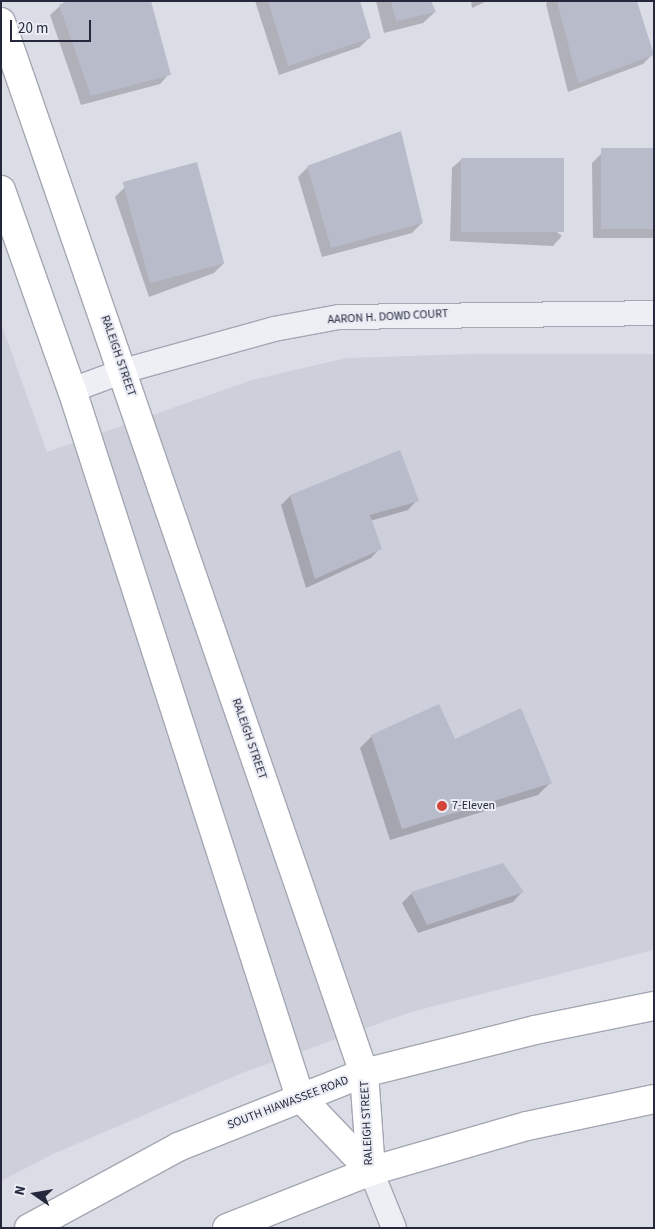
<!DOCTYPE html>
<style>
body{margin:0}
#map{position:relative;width:655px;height:1229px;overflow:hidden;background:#dbdde6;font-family:"Source Sans 3",sans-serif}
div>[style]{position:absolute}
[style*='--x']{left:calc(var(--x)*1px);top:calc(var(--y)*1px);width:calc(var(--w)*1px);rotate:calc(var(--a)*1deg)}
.built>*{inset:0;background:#cdcfdb}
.shadow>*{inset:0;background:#0003}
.building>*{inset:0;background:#b8bbc9;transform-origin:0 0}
.roads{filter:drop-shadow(1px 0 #a4a7b3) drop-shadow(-1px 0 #a4a7b3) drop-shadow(0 1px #a4a7b3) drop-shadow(0 -1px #a4a7b3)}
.street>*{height:24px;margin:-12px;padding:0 12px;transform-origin:12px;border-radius:12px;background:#eeeff5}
.secondary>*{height:28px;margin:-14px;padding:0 14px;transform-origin:14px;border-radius:14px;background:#fff}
.dots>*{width:14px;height:14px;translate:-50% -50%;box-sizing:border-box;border:2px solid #eaecf4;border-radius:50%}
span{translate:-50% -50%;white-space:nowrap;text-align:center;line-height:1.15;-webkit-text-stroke:4px #eaecf4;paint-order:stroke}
.street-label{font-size:12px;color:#25283d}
.poi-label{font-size:12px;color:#25283d}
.left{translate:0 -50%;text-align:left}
.frame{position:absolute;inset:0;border:2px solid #25283d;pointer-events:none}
.north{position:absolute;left:10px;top:1169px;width:50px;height:50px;-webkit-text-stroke:4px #eaecf4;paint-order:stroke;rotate:283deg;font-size:14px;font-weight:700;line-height:20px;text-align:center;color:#25283d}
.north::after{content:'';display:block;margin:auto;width:18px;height:22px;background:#25283d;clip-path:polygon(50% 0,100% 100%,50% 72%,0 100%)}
.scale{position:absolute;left:10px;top:20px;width:81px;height:22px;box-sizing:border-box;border:2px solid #25283d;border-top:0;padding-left:6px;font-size:15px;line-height:18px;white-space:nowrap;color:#25283d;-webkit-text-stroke:4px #eaecf4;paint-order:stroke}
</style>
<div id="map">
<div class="built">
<i style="clip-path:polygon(1px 323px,47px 452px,252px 380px,346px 358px,471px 354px,654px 354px,654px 950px,411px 1012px,242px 1073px,53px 1154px,1px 1181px)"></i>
</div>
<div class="shadow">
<i style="clip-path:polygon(255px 1px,359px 1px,369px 38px,360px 47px,279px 75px)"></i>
<i style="clip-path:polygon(376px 1px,430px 1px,435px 12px,423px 23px,384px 33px)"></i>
<i style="clip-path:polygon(471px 1px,487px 1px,472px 8px)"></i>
<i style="clip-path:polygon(548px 1px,636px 1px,652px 55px,643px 64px,568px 92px,546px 4px)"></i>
<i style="clip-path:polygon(60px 6px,169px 74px,160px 84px,81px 105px,50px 15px)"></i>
<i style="clip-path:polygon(654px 150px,654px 238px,593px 238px,592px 163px,601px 154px)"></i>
<i style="clip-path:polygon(462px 159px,562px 236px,553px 246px,450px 241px,452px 168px)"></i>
<i style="clip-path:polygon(196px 164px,224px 263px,214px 273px,149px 297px,115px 197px,124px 188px)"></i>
<i style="clip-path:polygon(308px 167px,422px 223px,412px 233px,322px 257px,298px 177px)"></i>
<i style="clip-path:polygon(290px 496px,417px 500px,408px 510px,370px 521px,380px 548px,371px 558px,306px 588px,281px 505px)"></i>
<i style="clip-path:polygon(372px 736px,455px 740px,550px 783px,538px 795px,390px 840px,360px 748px)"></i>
<i style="clip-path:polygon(502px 865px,522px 892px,513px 902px,418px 933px,402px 903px,412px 893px)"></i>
</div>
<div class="building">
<i style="clip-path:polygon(67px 1px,151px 1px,171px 75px,91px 96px,59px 5px)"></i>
<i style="clip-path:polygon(268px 1px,360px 1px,371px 38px,288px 66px)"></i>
<i style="clip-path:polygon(391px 1px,431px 1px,436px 12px,396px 21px)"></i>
<i style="clip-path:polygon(557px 1px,637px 1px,654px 55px,578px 83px)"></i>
<i style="clip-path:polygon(401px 131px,423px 223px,331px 248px,307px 166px)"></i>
<i style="left:654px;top:148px;width:81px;height:53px;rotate:90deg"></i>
<i style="left:461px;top:158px;width:103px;height:74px"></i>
<i style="left:197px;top:162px;width:105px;height:77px;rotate:75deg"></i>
<i style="clip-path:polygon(400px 450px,419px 501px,370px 515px,382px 549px,315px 579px,290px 495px)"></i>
<i style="clip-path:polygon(439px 704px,455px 739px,521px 708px,552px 783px,402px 829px,371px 735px)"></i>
<i style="clip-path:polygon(503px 863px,524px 892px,427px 925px,411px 892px)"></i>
</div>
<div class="roads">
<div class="street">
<i style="--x:72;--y:390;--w:54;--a:-20.4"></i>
<i style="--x:123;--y:371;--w:157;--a:-15.5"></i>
<i style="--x:274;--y:329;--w:66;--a:-10.5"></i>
<i style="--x:339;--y:317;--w:315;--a:-0.7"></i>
<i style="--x:371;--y:1171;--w:61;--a:68"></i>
</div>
<div class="secondary">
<i style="--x:1;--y:22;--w:1112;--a:70.95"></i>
<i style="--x:364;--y:1073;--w:98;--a:85.9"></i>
<i style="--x:1;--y:190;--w:212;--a:70.5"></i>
<i style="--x:72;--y:390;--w:743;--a:72.13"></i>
<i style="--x:300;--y:1097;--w:103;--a:46.2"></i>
<i style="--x:29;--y:1228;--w:170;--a:-28.5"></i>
<i style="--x:178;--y:1147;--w:200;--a:-21.7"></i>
<i style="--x:364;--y:1073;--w:176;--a:-14.1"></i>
<i style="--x:535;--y:1030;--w:121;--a:-11.4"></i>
<i style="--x:227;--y:1228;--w:155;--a:-21.6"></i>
<i style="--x:371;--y:1171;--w:162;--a:-16.1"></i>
<i style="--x:527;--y:1126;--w:130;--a:-12"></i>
</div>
</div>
<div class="dots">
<i style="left:442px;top:806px;background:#d34439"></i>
</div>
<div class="street-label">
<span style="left:388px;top:317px;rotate:-3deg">AARON H. DOWD COURT</span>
<span style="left:118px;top:356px;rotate:71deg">RALEIGH STREET</span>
<span style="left:249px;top:739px;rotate:71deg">RALEIGH STREET</span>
<span style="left:288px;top:1103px;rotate:-21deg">SOUTH HIAWASSEE ROAD</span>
<span style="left:367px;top:1123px;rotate:-93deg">RALEIGH STREET</span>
</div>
<div class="poi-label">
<span class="left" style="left:452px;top:806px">7-Eleven</span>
</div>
<div class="frame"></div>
<div class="north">N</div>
<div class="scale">20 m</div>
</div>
